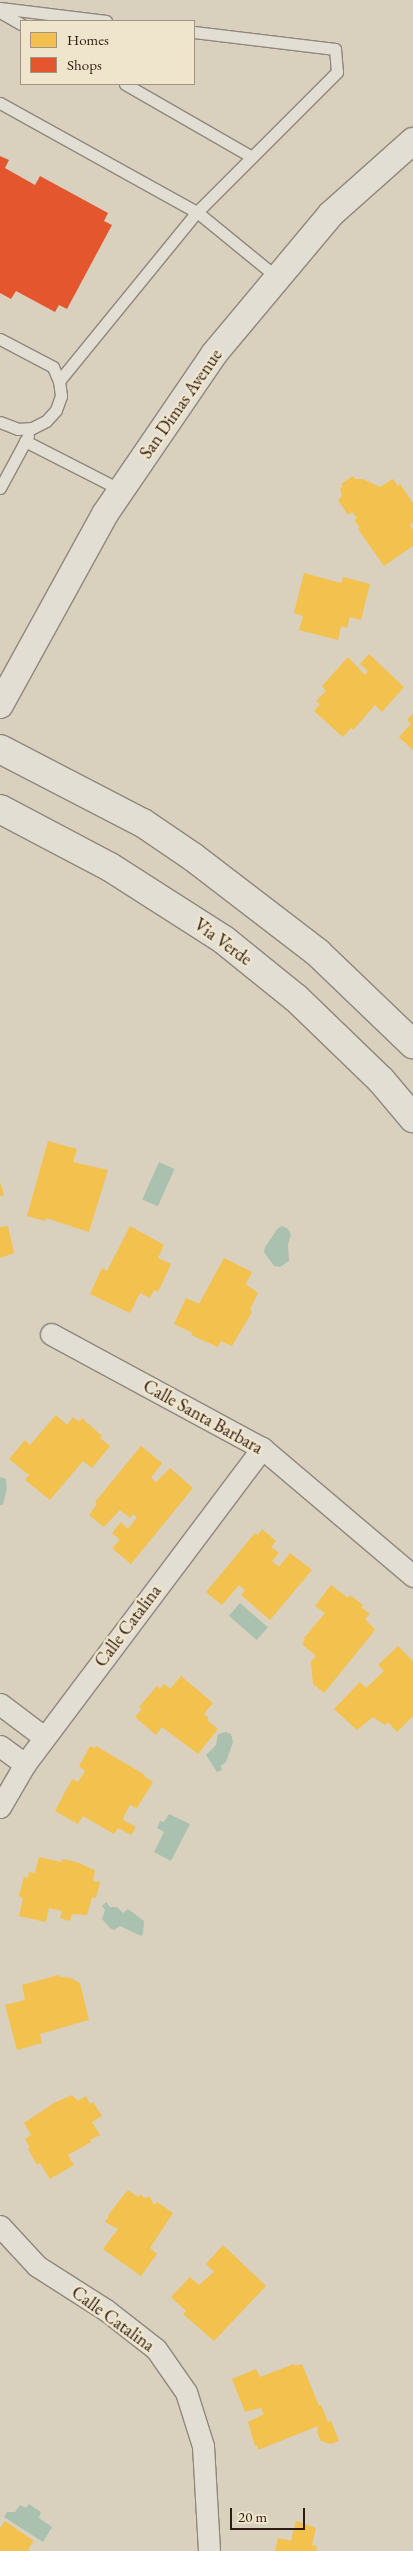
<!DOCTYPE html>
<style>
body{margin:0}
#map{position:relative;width:413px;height:2551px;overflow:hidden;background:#d9d1bd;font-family:"EB Garamond",serif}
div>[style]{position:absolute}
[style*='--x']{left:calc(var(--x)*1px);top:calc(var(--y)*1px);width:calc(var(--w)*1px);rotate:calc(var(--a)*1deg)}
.water>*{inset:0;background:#aac1b0;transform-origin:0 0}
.homes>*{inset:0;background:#f2c14e}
.shops>*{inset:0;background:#e4572e}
.roads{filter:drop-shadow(1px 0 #8f877c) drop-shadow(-1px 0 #8f877c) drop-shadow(0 1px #8f877c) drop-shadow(0 -1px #8f877c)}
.service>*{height:11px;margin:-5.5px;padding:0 5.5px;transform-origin:5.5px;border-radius:5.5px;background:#e2ded3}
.minor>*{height:21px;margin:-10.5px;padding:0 10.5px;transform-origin:10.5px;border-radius:10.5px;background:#e2ded3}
.tertiary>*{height:26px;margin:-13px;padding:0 13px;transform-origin:13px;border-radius:13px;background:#e2ded3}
.secondary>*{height:28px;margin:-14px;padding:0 14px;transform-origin:14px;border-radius:14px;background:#e2ded3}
span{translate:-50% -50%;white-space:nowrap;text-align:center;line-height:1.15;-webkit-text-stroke:5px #efe5cc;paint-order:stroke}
.street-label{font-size:18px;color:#301b12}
.legend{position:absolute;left:20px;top:20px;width:175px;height:65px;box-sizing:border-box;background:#efe5cc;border:1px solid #a39482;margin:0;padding:6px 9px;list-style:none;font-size:15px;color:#301b12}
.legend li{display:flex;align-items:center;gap:10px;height:25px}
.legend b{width:25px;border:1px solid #a39482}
.scale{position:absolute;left:230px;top:2508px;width:75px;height:22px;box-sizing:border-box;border:2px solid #301b12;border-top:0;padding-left:6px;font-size:15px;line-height:18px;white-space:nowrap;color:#301b12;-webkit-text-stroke:4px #efe5cc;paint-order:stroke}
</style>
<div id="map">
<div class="water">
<i style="left:159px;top:1162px;width:17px;height:41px;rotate:24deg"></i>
<i style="clip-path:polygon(282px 1226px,287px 1228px,291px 1234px,288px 1245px,289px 1261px,280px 1267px,274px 1266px,264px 1252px,265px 1247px,278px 1228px)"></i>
<i style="clip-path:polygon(0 1477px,6px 1479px,7px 1488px,3px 1505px,0 1505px)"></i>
<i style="left:240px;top:1603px;width:37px;height:17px;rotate:41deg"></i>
<i style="clip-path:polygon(226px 1732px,231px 1734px,233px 1742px,226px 1762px,221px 1766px,222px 1770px,217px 1772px,206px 1755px,216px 1745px,218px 1734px)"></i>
<i style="clip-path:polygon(169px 1814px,190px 1824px,171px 1861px,154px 1852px,164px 1832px,157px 1828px,160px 1821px,164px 1822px)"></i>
<i style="clip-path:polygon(106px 1902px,110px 1907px,117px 1907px,123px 1913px,128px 1909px,144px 1921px,143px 1934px,141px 1936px,120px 1926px,114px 1930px,110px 1928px,102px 1919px,105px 1910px,102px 1906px)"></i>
<i style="clip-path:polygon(29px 2504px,41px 2512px,39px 2518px,52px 2527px,43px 2542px,4px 2517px,7px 2512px,15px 2512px,20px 2505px,26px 2508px)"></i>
</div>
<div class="homes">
<i style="clip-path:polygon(353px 476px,355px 479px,363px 479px,380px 487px,393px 479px,398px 486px,400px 484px,413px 503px,413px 522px,410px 525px,413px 530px,413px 546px,384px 566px,358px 529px,360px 528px,354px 520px,357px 518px,352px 512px,348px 515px,338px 500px,342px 496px,340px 489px,343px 487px,341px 484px)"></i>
<i style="clip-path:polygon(304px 573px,341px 583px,343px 577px,370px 584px,361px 620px,350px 617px,347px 628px,341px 626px,338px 640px,299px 630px,303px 616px,294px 613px)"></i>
<i style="clip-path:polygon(369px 654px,404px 687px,382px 712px,375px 705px,353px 730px,351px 728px,343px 737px,314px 711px,320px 704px,316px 701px,326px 691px,322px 686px,348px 657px,365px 675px,368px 671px,360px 664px)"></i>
<i style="clip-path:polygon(413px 713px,413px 750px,399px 737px,411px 724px,407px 720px)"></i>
<i style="clip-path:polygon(48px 1141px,77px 1149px,73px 1162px,108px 1170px,89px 1232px,46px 1218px,45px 1221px,27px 1216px)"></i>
<i style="clip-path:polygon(0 1182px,4px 1195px,0 1196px)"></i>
<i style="clip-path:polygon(8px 1226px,14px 1253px,0 1258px,0 1227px)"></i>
<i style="clip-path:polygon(130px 1226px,164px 1245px,158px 1258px,171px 1264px,158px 1292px,154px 1290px,150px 1298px,140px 1293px,130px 1313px,90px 1294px,102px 1268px,107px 1271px)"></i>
<i style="clip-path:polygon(224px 1258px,252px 1272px,245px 1286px,247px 1285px,258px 1293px,250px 1309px,252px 1312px,232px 1346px,221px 1341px,218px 1347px,191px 1335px,193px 1333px,174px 1324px,186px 1298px,199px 1304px)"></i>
<i style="clip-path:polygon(56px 1415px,67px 1425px,73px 1417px,79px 1422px,82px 1418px,102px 1436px,100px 1438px,110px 1446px,92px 1468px,83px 1461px,50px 1500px,25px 1480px,29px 1475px,9px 1459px,25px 1440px,30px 1445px)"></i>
<i style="clip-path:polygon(141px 1446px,162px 1463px,151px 1478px,156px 1482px,170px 1468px,193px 1488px,131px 1564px,112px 1548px,120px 1540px,112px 1533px,121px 1522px,128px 1529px,137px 1517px,133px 1514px,130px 1518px,120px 1510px,104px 1527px,89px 1515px,97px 1504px,95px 1502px)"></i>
<i style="clip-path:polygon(262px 1529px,276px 1541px,271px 1547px,279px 1553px,272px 1561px,279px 1567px,290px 1553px,312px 1570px,270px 1620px,241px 1595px,245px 1590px,239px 1585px,222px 1605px,206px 1592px,255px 1533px,258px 1535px)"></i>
<i style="clip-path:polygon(331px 1585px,348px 1598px,350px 1595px,363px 1605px,361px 1607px,370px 1614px,365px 1619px,375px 1630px,324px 1693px,313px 1684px,311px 1662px,316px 1656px,302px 1644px,305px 1639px,304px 1638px,325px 1613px,315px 1606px)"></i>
<i style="clip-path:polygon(398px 1646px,413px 1661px,413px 1716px,397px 1732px,388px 1722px,385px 1725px,373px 1717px,357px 1730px,334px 1709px,360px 1682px,366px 1688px,384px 1671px,378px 1665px)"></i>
<i style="clip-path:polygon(181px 1676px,213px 1703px,204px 1714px,209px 1718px,207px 1720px,218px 1729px,198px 1754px,162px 1727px,156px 1735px,135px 1717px,142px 1709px,139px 1707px,157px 1686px,160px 1689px,164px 1684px,170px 1689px)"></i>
<i style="clip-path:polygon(90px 1746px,95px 1748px,96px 1746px,145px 1775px,144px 1776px,153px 1782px,137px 1808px,130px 1805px,125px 1814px,123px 1820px,136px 1827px,131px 1835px,118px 1828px,114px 1834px,83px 1816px,78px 1824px,55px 1811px,72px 1779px,78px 1782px,85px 1771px,79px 1766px)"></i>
<i style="clip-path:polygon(39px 1857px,61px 1862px,63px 1859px,76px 1862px,95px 1870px,93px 1881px,100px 1882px,96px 1898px,92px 1897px,87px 1915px,72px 1914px,70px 1921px,60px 1918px,62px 1911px,49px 1908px,46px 1922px,19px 1916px,23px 1898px,19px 1896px,24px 1877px,28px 1878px,29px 1872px,35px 1873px)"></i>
<i style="clip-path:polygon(59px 1975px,60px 1977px,71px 1978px,80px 1983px,89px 2020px,40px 2034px,42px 2043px,17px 2050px,5px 2005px,25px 2000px,22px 1985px)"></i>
<i style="clip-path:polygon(72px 2095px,78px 2101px,86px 2096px,90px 2104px,93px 2102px,102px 2116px,92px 2122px,100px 2135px,90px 2140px,91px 2142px,68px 2155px,74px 2165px,50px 2179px,40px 2163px,37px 2165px,28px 2149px,30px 2148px,25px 2139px,31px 2135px,24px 2123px,54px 2103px)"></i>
<i style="clip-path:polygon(128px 2190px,138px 2197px,140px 2194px,144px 2198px,150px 2197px,154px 2205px,157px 2202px,173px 2213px,150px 2248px,157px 2254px,141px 2276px,103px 2249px,118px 2229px,105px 2222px,109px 2216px,108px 2215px)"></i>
<i style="clip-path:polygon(223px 2245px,266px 2286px,214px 2341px,183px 2314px,186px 2311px,171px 2297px,190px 2277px,199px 2285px,206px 2279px,214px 2272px,206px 2264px)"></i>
<i style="clip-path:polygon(294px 2364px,295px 2366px,302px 2364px,319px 2406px,321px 2405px,328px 2422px,331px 2421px,339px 2441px,330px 2444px,321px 2441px,317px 2432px,318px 2426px,258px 2450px,257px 2445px,255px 2446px,248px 2422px,264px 2414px,261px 2408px,245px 2412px,232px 2379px,256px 2369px,260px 2377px)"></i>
<i style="clip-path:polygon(5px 2521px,34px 2541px,28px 2549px,31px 2551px,0 2551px,0 2528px)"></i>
<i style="clip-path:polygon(296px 2521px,316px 2528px,312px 2545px,317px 2546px,316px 2551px,275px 2551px,278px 2538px,291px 2541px)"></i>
</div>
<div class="shops">
<i style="clip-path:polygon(0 156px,9px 160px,5px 168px,35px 185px,40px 176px,108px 213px,104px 221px,112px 225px,67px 309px,59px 305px,55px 312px,16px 291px,11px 299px,0 293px)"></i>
</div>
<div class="roads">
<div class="service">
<i style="--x:0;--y:8;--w:107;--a:7"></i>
<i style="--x:0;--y:12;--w:24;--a:30"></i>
<i style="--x:125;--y:84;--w:146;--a:29.9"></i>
<i style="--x:0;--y:103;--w:225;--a:29"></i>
<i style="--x:197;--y:212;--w:104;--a:39.2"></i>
<i style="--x:0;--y:339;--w:60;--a:27.8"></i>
<i style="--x:53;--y:367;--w:15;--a:67"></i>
<i style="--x:59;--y:381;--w:15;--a:82"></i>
<i style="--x:61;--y:396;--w:15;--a:110"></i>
<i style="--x:56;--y:410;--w:15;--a:132"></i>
<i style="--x:46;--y:421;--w:16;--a:153"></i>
<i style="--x:32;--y:428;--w:14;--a:176"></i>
<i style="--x:18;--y:429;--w:19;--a:-159"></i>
<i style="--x:59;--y:381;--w:218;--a:-50.8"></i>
<i style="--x:197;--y:212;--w:198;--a:-45"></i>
<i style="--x:337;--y:72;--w:23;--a:-95"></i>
<i style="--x:335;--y:49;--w:142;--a:-173.1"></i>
<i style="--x:25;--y:441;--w:108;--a:27"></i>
<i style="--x:0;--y:488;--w:59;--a:-61.7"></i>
</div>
<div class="minor">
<i style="--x:51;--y:1334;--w:240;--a:28.4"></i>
<i style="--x:262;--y:1448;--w:198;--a:40.3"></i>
<i style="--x:0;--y:1704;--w:55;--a:36.9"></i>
<i style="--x:0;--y:1746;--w:31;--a:36"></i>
<i style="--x:0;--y:1807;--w:50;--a:-59.8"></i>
<i style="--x:25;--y:1764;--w:395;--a:-53.1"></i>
<i style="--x:0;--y:2226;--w:54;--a:47.2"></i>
<i style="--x:37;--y:2266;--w:82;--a:32.5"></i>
<i style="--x:106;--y:2310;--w:63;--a:38"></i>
<i style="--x:156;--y:2349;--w:52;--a:55.1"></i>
<i style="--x:186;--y:2392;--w:57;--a:72.5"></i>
<i style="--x:203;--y:2446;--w:105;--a:86.7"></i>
</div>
<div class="tertiary">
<i style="--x:0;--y:705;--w:218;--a:-61.2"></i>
<i style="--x:105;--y:514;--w:194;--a:-55.7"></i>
<i style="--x:214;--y:354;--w:182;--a:-50.1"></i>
<i style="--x:331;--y:214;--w:110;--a:-41.7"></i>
</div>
<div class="secondary">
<i style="--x:0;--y:749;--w:161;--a:27.4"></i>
<i style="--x:143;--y:823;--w:60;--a:34.2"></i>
<i style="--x:193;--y:857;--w:158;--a:37.5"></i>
<i style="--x:318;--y:953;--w:132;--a:43.8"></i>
<i style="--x:0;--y:809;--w:124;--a:27.8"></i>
<i style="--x:110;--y:867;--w:135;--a:32.6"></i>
<i style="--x:224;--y:940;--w:92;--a:38.9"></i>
<i style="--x:296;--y:998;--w:118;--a:44"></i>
<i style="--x:381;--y:1080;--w:50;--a:49.9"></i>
</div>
</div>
<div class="street-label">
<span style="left:181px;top:404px;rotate:-55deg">San Dimas Avenue</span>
<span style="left:223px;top:942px;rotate:36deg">Via Verde</span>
<span style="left:203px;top:1417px;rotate:29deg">Calle Santa Barbara</span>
<span style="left:128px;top:1626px;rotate:-53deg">Calle Catalina</span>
<span style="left:113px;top:2319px;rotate:36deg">Calle Catalina</span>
</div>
<ul class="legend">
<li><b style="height:14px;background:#f2c14e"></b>Homes</li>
<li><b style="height:14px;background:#e4572e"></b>Shops</li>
</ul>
<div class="scale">20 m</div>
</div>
